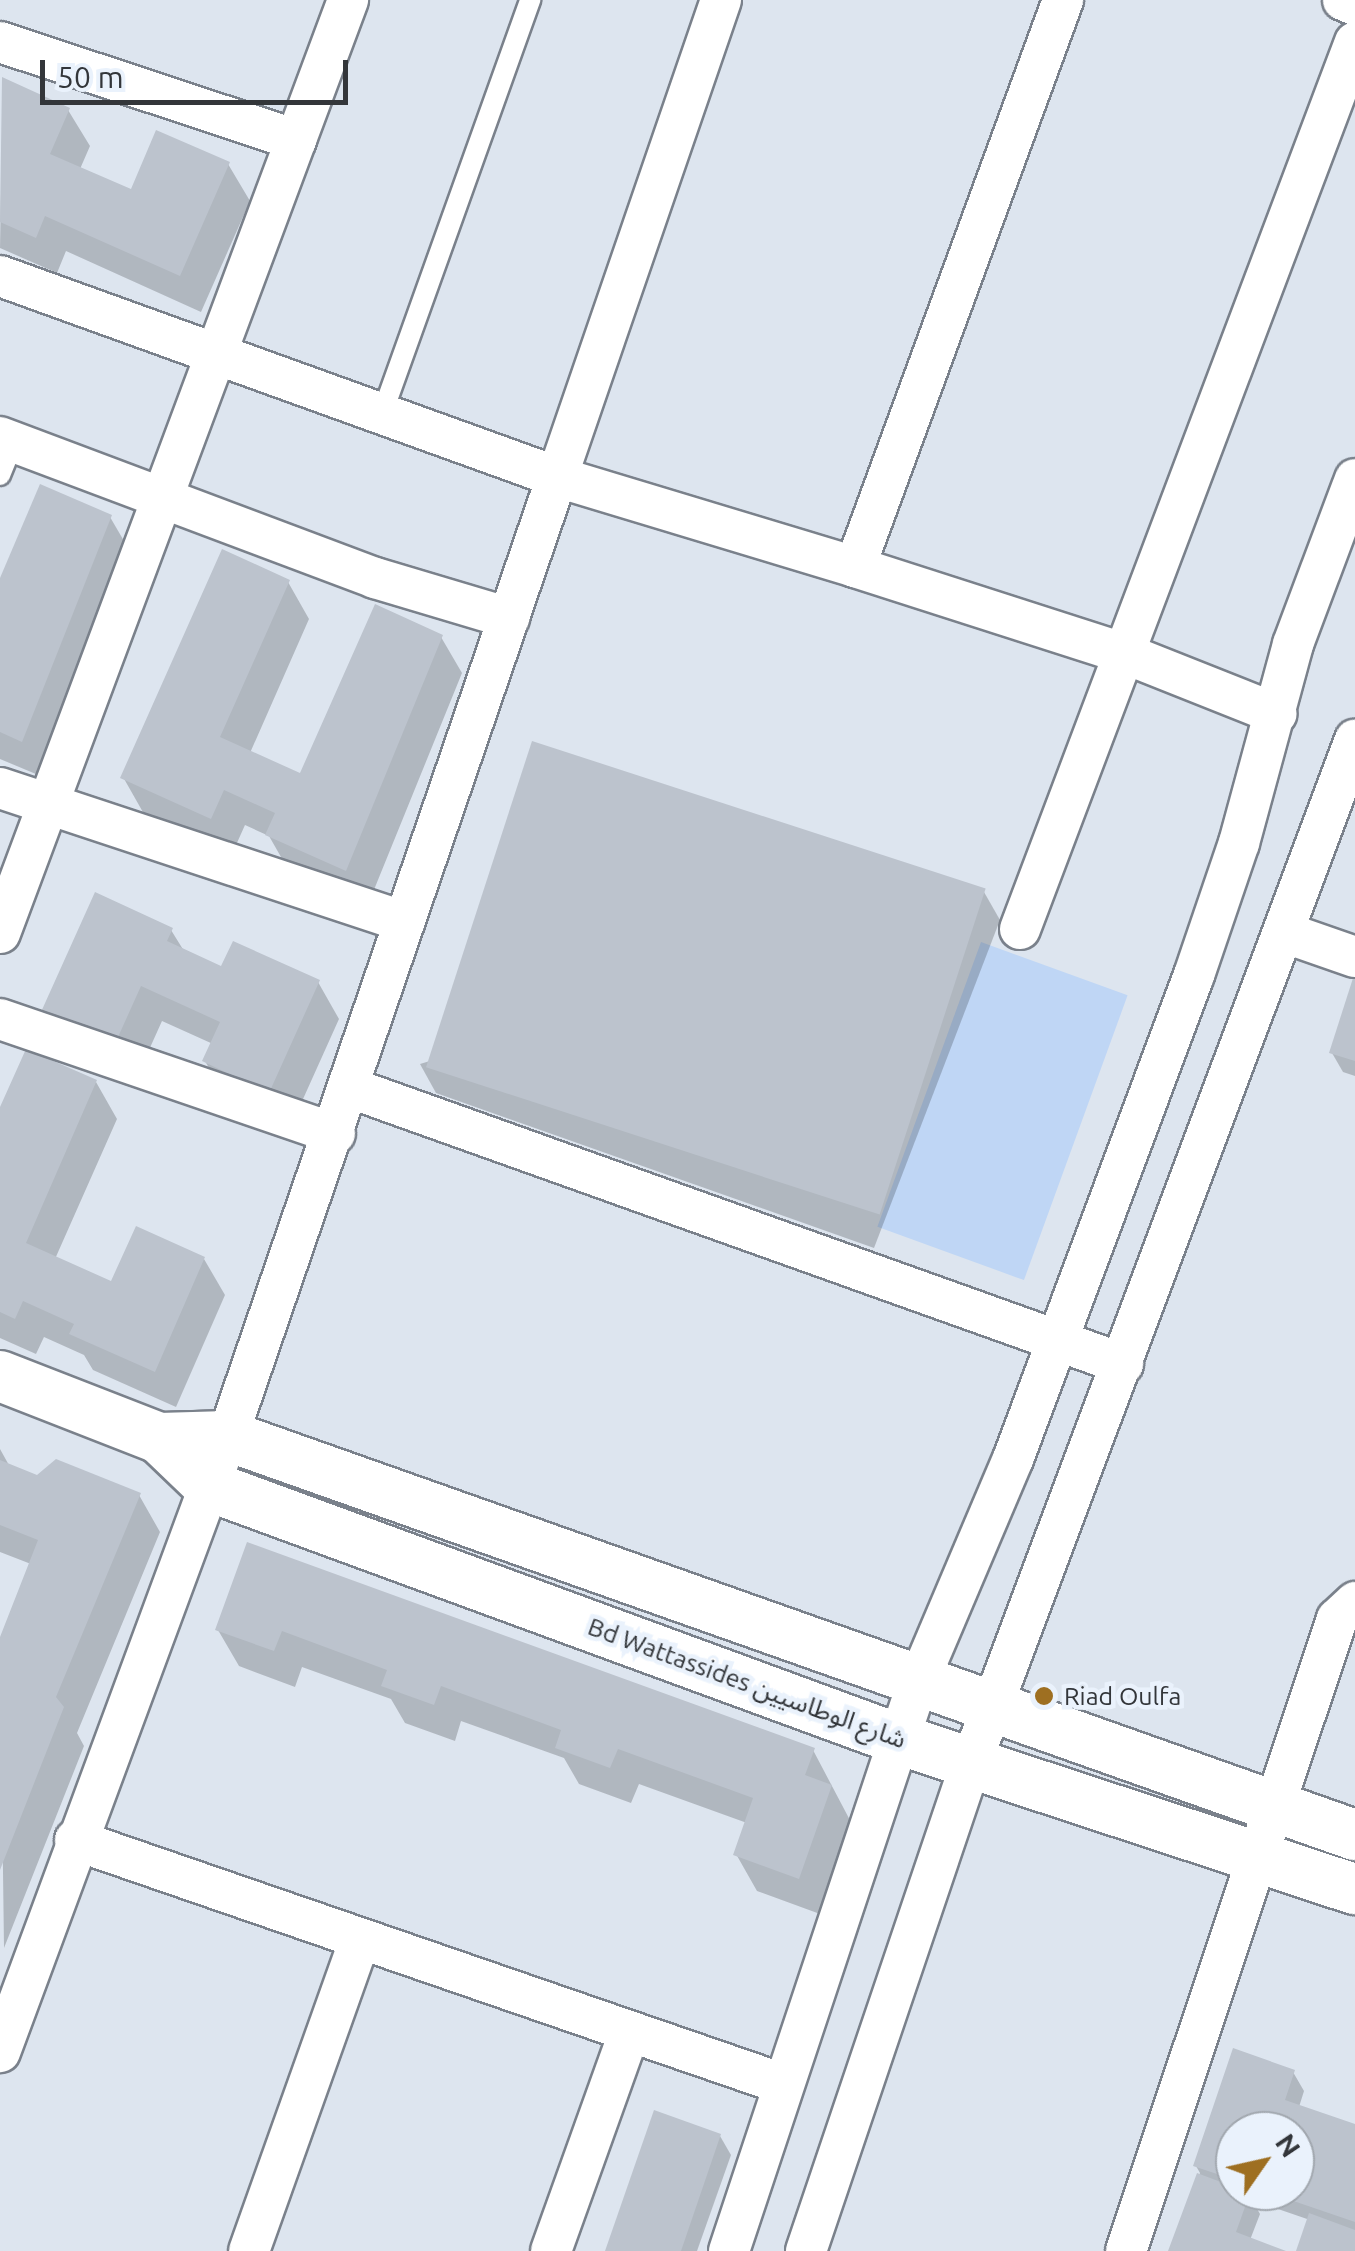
<!DOCTYPE html>
<meta charset="utf-8">
<style>
body{margin:0}
#map{position:relative;width:1355px;height:2251px;overflow:hidden;background:#dde5ef;font-family:Ubuntu,"Noto Sans Arabic",sans-serif}
div>[style]{position:absolute}
[style*='--x']{left:calc(var(--x)*1px);top:calc(var(--y)*1px);width:calc(var(--w)*1px);rotate:calc(var(--a)*1deg)}
.green>*{inset:0;background:#bfd6f5;transform-origin:0 0}
.shadow>*{inset:0;background:#0003}
.building>*{inset:0;background:#bcc3cd;transform-origin:0 0}
.roads{filter:drop-shadow(2px 0 #7a818b) drop-shadow(-2px 0 #7a818b) drop-shadow(0 2px #7a818b) drop-shadow(0 -2px #7a818b)}
.service>*{height:20px;margin:-10px;padding:0 10px;transform-origin:10px;border-radius:10px;background:#fff}
.minor>*{height:40px;margin:-20px;padding:0 20px;transform-origin:20px;border-radius:20px;background:#fff}
.tertiary>*{height:50px;margin:-25px;padding:0 25px;transform-origin:25px;border-radius:25px;background:#fff}
.dots>*{width:28px;height:28px;translate:-50% -50%;box-sizing:border-box;border:5px solid #eaf2fc;border-radius:50%}
span{translate:-50% -50%;white-space:nowrap;text-align:center;line-height:1.15;-webkit-text-stroke:9px #eaf2fc;paint-order:stroke}
.street-label{font-size:25px;color:#33363a}
.poi-label{font-size:25px;color:#33363a}
.left{translate:0 -50%;text-align:left}
.north{position:absolute;left:1215px;top:2111px;width:100px;height:100px;box-sizing:border-box;background:#eaf2fc;border:2px solid #a1a7ae;border-radius:50%;rotate:56deg;font-size:28px;font-weight:700;line-height:40px;text-align:center;color:#33363a}
.north::after{content:'';display:block;margin:auto;width:35px;height:45px;background:#9e6f21;clip-path:polygon(50% 0,100% 100%,50% 72%,0 100%)}
.scale{position:absolute;left:40px;top:60px;width:308px;height:45px;box-sizing:border-box;border:5px solid #33363a;border-top:0;padding-left:12px;font-size:30px;line-height:35px;white-space:nowrap;color:#33363a;-webkit-text-stroke:8px #eaf2fc;paint-order:stroke}
</style>
<div id="map">
<div class="green">
<i style="left:981px;top:942px;width:156px;height:303px;rotate:20deg"></i>
</div>
<div class="shadow">
<i style="clip-path:polygon(3px 81px,68px 110px,90px 146px,80px 169px,132px 192px,228px 164px,250px 201px,201px 312px,66px 251px,57px 273px,0 248px)"></i>
<i style="clip-path:polygon(110px 517px,131px 553px,43px 777px,0 759px,0 594px)"></i>
<i style="clip-path:polygon(288px 582px,309px 619px,250px 753px,301px 776px,441px 637px,462px 673px,367px 907px,289px 871px,269px 836px,245px 825px,232px 854px,144px 814px,123px 777px)"></i>
<i style="clip-path:polygon(984px 892px,1000px 920px,874px 1248px,436px 1093px,420px 1064px)"></i>
<i style="clip-path:polygon(171px 930px,184px 951px,223px 969px,318px 982px,339px 1019px,290px 1128px,226px 1098px,205px 1061px,213px 1044px,162px 1021px,135px 1081px,65px 1049px)"></i>
<i style="clip-path:polygon(1355px 982px,1355px 1076px,1343px 1072px,1332px 1053px)"></i>
<i style="clip-path:polygon(96px 1082px,117px 1119px,55px 1259px,112px 1284px,204px 1259px,225px 1295px,176px 1407px,93px 1370px,84px 1355px,44px 1337px,36px 1354px,0 1338px,0 1119px)"></i>
<i style="clip-path:polygon(0 1449px,10px 1467px,37px 1478px,139px 1495px,160px 1532px,77px 1733px,84px 1746px,4px 1948px,0 1644px,31px 1564px,0 1552px)"></i>
<i style="clip-path:polygon(249px 1545px,813px 1750px,852px 1824px,820px 1914px,757px 1891px,736px 1854px,747px 1823px,639px 1784px,631px 1803px,579px 1784px,564px 1758px,461px 1721px,455px 1741px,405px 1723px,391px 1699px,302px 1667px,295px 1687px,239px 1666px,218px 1630px)"></i>
<i style="clip-path:polygon(evenodd,1293px 2072px,1304px 2091px,1299px 2107px,1355px 2127px,1355px 2251px,1299px 2251px,1310px 2220px,1252px 2200px,1260px 2214px,1250px 2240px,1280px 2251px,1171px 2251px,1200px 2173px,1196px 2166px,1293px 2072px,1235px 2131px,1295px 2131px,1295px 2191px,1235px 2191px,1235px 2131px)"></i>
<i style="clip-path:polygon(720px 2136px,731px 2155px,697px 2251px,607px 2251px)"></i>
</div>
<div class="building">
<i style="clip-path:polygon(2px 77px,70px 108px,50px 154px,131px 189px,156px 130px,230px 162px,180px 276px,45px 216px,36px 238px,0 222px)"></i>
<i style="clip-path:polygon(40px 484px,112px 515px,22px 742px,0 732px,0 578px)"></i>
<i style="clip-path:polygon(222px 549px,290px 580px,220px 737px,300px 773px,375px 604px,443px 635px,346px 871px,265px 835px,275px 813px,224px 790px,211px 819px,120px 778px)"></i>
<i style="left:532px;top:741px;width:477px;height:343px;rotate:18deg"></i>
<i style="clip-path:polygon(95px 892px,173px 928px,167px 941px,221px 966px,233px 941px,320px 980px,269px 1093px,202px 1061px,220px 1022px,141px 986px,114px 1046px,41px 1012px)"></i>
<i style="clip-path:polygon(1354px 975px,1355px 975px,1355px 1061px,1329px 1053px)"></i>
<i style="clip-path:polygon(26px 1049px,97px 1080px,26px 1243px,111px 1281px,136px 1226px,205px 1257px,155px 1372px,69px 1334px,74px 1324px,23px 1301px,15px 1319px,0 1312px,0 1107px)"></i>
<i style="clip-path:polygon(56px 1459px,141px 1493px,56px 1697px,64px 1707px,0 1870px,0 1637px,38px 1540px,0 1525px,0 1460px,37px 1475px)"></i>
<i style="clip-path:polygon(247px 1542px,815px 1748px,805px 1775px,832px 1785px,799px 1879px,733px 1855px,753px 1798px,618px 1749px,610px 1768px,555px 1748px,561px 1730px,441px 1686px,434px 1705px,381px 1686px,387px 1670px,282px 1631px,274px 1651px,215px 1630px)"></i>
<i style="clip-path:polygon(1233px 2048px,1295px 2070px,1285px 2100px,1355px 2124px,1355px 2222px,1267px 2192px,1295px 2191px,1295px 2131px,1235px 2131px,1235px 2180px,1193px 2166px)"></i>
<i style="clip-path:polygon(654px 2110px,721px 2134px,681px 2251px,605px 2251px)"></i>
<i style="clip-path:polygon(1197px 2173px,1250px 2193px,1236px 2232px,1286px 2251px,1168px 2251px)"></i>
<i style="clip-path:polygon(1309px 2213px,1355px 2230px,1355px 2251px,1296px 2251px)"></i>
</div>
<div class="roads">
<div class="service">
<i style="--x:382;--y:414;--w:440;--a:-70.3"></i>
<i style="--x:0;--y:475;--w:35;--a:-68"></i>
</div>
<div class="minor">
<i style="--x:721;--y:0;--w:504;--a:108.97"></i>
<i style="--x:557;--y:477;--w:311;--a:16.8"></i>
<i style="--x:855;--y:567;--w:604;--a:-69.85"></i>
<i style="--x:1343;--y:0;--w:13;--a:23"></i>
<i style="--x:0;--y:42;--w:312;--a:18.3"></i>
<i style="--x:0;--y:276;--w:592;--a:19.84"></i>
<i style="--x:557;--y:477;--w:1014;--a:108.94"></i>
<i style="--x:228;--y:1436;--w:657;--a:110.31"></i>
<i style="--x:0;--y:437;--w:401;--a:20.6"></i>
<i style="--x:375;--y:578;--w:140;--a:16.6"></i>
<i style="--x:855;--y:567;--w:285;--a:17.8"></i>
<i style="--x:1126;--y:654;--w:162;--a:21.7"></i>
<i style="--x:0;--y:788;--w:426;--a:18.3"></i>
<i style="--x:1020;--y:929;--w:948;--a:-69.31"></i>
<i style="--x:0;--y:933;--w:996;--a:-69.54"></i>
<i style="--x:1286;--y:933;--w:73;--a:19.2"></i>
<i style="--x:0;--y:1019;--w:354;--a:18.9"></i>
<i style="--x:351;--y:1088;--w:820;--a:19.67"></i>
<i style="--x:75;--y:1840;--w:749;--a:19.02"></i>
<i style="--x:249;--y:2251;--w:328;--a:-70.4"></i>
<i style="--x:551;--y:2251;--w:232;--a:-70.3"></i>
<i style="--x:729;--y:2251;--w:596;--a:-71.63"></i>
<i style="--x:917;--y:1685;--w:246;--a:-67"></i>
<i style="--x:1013;--y:1459;--w:517;--a:-69.5"></i>
<i style="--x:1194;--y:975;--w:139;--a:-71.2"></i>
<i style="--x:1239;--y:843;--w:206;--a:-74.8"></i>
<i style="--x:1293;--y:644;--w:176;--a:-69.4"></i>
<i style="--x:806;--y:2251;--w:515;--a:-71.32"></i>
<i style="--x:971;--y:1763;--w:1093;--a:-69.43"></i>
<i style="--x:1126;--y:2251;--w:666;--a:-71.54"></i>
<i style="--x:1337;--y:1619;--w:25;--a:-43"></i>
</div>
<div class="tertiary">
<i style="--x:0;--y:1376;--w:171;--a:21.3"></i>
<i style="--x:159;--y:1438;--w:69;--a:43.8"></i>
<i style="--x:209;--y:1486;--w:734;--a:20.16"></i>
<i style="--x:898;--y:1739;--w:481;--a:18.2"></i>
<i style="--x:159;--y:1438;--w:69;--a:-1.7"></i>
<i style="--x:228;--y:1436;--w:1196;--a:19.5"></i>
</div>
</div>
<div class="dots">
<i style="left:1044px;top:1696px;background:#9e6f21"></i>
</div>
<div class="street-label">
<span style="left:747px;top:1683px;rotate:20deg">Bd Wattassides شارع الوطاسيين</span>
</div>
<div class="poi-label">
<span class="left" style="left:1064px;top:1696px">Riad Oulfa</span>
</div>
<div class="north">N</div>
<div class="scale">50 m</div>
</div>
